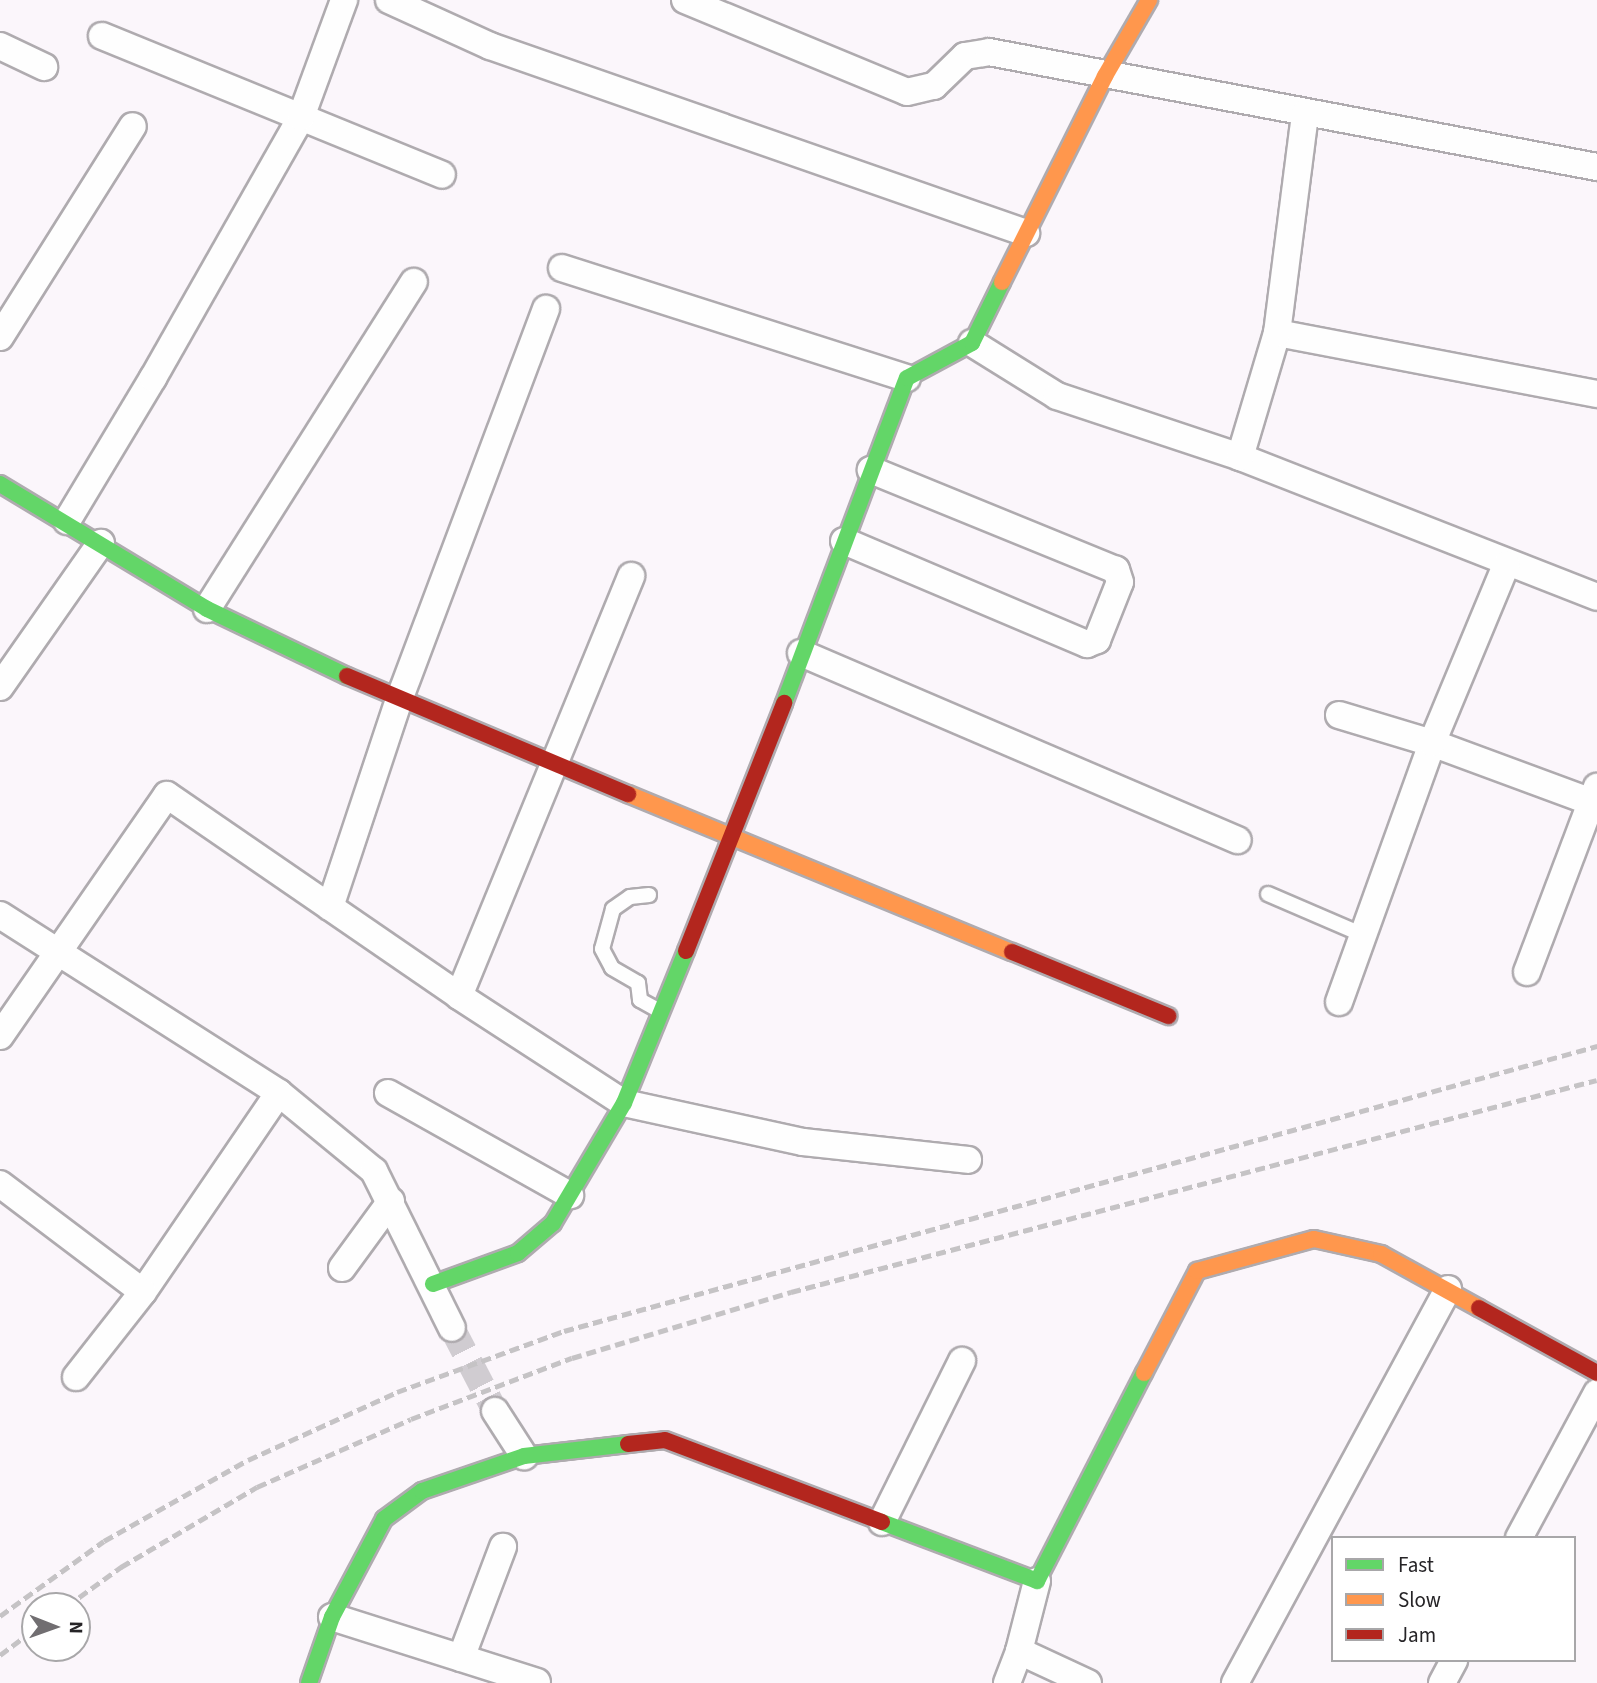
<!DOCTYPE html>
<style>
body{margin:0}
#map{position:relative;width:1597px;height:1683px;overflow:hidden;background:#fbf6fb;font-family:"Source Sans 3",sans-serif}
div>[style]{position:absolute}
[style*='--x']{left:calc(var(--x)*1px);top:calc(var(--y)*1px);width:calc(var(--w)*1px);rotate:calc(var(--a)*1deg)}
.street-tunnel>*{height:26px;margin-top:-13px;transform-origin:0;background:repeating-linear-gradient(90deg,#d0ccd1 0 26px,transparent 0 39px)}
.roads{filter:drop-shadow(2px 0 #afabaf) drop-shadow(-2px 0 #afabaf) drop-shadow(0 2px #afabaf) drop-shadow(0 -2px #afabaf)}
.lane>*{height:14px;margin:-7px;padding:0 7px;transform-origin:7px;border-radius:7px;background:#fefefe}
.street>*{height:26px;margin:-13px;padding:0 13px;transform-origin:13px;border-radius:13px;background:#fefefe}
.fast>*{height:16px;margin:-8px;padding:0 8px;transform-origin:8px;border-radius:8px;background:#63d668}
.slow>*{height:16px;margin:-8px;padding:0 8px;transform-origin:8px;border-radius:8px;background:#ff974d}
.jam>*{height:16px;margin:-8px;padding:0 8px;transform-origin:8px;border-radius:8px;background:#b3261e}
.rail>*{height:5px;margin-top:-2.5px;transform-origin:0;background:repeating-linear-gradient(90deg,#c5c3c5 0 10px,transparent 0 15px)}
span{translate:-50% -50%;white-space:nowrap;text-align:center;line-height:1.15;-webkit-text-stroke:7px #fff;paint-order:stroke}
.legend{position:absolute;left:1331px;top:1536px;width:245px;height:126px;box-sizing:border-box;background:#fff;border:2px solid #a8a7a9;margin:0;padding:9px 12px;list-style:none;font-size:21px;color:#262427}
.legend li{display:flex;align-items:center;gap:14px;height:35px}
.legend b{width:35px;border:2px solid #a8a7a9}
.north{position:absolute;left:21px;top:1592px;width:70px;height:70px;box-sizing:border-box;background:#fff;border:2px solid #a8a7a9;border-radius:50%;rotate:91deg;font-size:19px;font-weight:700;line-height:28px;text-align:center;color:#262427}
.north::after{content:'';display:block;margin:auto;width:24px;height:32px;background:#716e71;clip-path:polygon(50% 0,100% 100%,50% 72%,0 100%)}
</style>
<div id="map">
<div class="street-tunnel">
<i style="--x:452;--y:1328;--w:93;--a:62.6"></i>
</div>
<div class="roads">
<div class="lane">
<i style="--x:1268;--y:894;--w:103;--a:23.3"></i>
<i style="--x:649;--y:895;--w:19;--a:174"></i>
<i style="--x:630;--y:897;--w:21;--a:145"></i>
<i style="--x:613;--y:909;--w:41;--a:105.4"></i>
<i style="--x:602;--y:949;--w:21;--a:62"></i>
<i style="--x:612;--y:968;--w:30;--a:30"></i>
<i style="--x:638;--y:983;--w:17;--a:83"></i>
<i style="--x:640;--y:1000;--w:23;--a:29"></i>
</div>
<div class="street">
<i style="--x:389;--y:0;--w:111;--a:24.5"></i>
<i style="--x:490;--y:46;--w:568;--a:19.23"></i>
<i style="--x:685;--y:0;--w:240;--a:22.5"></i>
<i style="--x:907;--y:92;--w:28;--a:-13"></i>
<i style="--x:934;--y:86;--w:43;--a:-44.1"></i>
<i style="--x:965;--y:56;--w:24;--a:-9"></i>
<i style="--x:989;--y:52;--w:619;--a:10.71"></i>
<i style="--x:102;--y:36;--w:367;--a:22.2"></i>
<i style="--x:0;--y:46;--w:49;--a:25.5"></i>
<i style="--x:562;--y:268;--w:362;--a:17.7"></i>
<i style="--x:1277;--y:333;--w:326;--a:10.8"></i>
<i style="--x:0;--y:337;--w:249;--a:-57.8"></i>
<i style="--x:972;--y:343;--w:100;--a:31.9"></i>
<i style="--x:1057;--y:396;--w:193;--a:18.4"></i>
<i style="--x:1240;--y:457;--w:383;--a:21.4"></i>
<i style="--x:1240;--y:457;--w:129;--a:-73.4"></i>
<i style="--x:1277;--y:333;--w:222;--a:-82.7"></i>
<i style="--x:67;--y:521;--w:167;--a:-59"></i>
<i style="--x:153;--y:378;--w:300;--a:-60.4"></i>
<i style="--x:301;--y:117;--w:125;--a:-69.8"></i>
<i style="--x:844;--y:541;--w:264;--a:23"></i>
<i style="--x:1087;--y:644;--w:11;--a:-22"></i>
<i style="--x:1097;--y:640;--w:62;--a:-68.4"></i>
<i style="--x:1120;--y:582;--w:13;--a:-108"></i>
<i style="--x:1116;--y:570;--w:265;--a:-157.8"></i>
<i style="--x:207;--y:609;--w:387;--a:-57.7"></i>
<i style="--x:801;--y:653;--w:475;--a:23.2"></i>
<i style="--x:0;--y:687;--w:176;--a:-55"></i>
<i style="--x:1339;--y:715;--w:97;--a:16.8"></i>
<i style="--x:1432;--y:743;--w:176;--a:20.3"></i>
<i style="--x:330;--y:907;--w:218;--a:-71.6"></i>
<i style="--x:399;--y:700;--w:418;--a:-69.4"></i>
<i style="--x:0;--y:915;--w:331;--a:32.5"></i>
<i style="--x:279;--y:1093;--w:123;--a:39.4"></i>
<i style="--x:374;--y:1171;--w:175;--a:63.6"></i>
<i style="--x:1527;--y:972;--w:198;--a:-69.3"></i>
<i style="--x:459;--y:996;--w:454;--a:-67.7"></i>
<i style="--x:1339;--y:1002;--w:275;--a:-70.2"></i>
<i style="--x:1432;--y:743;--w:193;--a:-67.4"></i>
<i style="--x:0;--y:1036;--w:293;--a:-55.3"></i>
<i style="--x:167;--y:795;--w:354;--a:34.5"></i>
<i style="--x:459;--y:996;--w:197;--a:33"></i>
<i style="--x:624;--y:1103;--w:183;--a:12.3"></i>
<i style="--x:803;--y:1142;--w:166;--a:6.2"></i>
<i style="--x:388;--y:1093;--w:209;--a:29.3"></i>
<i style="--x:0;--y:1184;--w:179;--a:37.1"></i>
<i style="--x:143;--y:1292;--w:241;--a:-55.7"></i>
<i style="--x:342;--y:1268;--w:83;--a:-53.8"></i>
<i style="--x:76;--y:1377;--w:108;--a:-51.8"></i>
<i style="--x:495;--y:1411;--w:54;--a:57.2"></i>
<i style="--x:882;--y:1522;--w:180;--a:-63.6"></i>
<i style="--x:1519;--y:1538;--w:165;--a:-61.7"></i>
<i style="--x:1037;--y:1581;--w:72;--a:104.4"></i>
<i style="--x:1019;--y:1651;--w:76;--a:24.9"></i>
<i style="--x:332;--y:1617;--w:215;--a:17.6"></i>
<i style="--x:461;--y:1658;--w:119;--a:-69.3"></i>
<i style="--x:1007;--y:1683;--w:34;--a:-69"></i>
<i style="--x:1235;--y:1683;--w:448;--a:-61.6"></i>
<i style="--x:1442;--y:1683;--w:26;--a:-62"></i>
</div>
<div class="fast">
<i style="--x:0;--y:484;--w:242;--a:31.1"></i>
<i style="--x:207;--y:609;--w:155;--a:25.6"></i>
<i style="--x:784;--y:703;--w:347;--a:-69.3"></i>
<i style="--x:907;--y:378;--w:74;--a:-28.3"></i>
<i style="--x:972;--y:343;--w:68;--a:-63.8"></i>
<i style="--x:433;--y:1284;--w:90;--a:-20"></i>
<i style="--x:518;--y:1253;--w:46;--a:-40.6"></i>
<i style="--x:553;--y:1223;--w:139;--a:-59.4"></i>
<i style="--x:624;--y:1103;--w:164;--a:-67.8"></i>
<i style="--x:882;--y:1522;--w:166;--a:20.8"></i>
<i style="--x:1037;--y:1581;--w:234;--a:-62.8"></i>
<i style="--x:309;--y:1683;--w:70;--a:-70.8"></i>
<i style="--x:332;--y:1617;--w:111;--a:-62"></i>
<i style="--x:384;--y:1519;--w:47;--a:-36.4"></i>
<i style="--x:422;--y:1491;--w:108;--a:-18.9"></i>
<i style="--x:524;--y:1456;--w:105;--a:-6.6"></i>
</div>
<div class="slow">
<i style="--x:1002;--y:282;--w:230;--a:-63.4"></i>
<i style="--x:1105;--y:76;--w:88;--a:-59.9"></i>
<i style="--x:628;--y:794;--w:415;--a:22.4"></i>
<i style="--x:1144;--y:1373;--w:115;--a:-62.5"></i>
<i style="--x:1197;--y:1271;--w:121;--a:-15.3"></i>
<i style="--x:1314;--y:1239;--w:69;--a:12.6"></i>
<i style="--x:1381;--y:1254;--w:112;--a:28.9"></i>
</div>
<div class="jam">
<i style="--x:347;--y:676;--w:305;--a:22.8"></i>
<i style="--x:686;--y:951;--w:267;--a:-68.4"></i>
<i style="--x:1012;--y:952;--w:169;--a:22.3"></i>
<i style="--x:1479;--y:1308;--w:135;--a:28.8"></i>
<i style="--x:628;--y:1444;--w:37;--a:-6"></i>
<i style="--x:665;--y:1440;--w:232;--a:20.7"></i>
</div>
</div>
<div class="rail">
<i style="--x:67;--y:1606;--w:67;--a:-35.8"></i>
<i style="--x:121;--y:1567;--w:158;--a:-30.5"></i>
<i style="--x:257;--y:1487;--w:168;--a:-23.8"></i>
<i style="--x:411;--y:1419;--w:172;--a:-20.8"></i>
<i style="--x:572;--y:1358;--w:229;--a:-16.8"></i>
<i style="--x:791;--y:1292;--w:833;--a:-14.74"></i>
<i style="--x:0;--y:1616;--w:128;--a:-35.8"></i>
<i style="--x:104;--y:1541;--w:165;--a:-29.4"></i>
<i style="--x:248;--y:1460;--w:164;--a:-24.5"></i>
<i style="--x:397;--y:1392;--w:178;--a:-20.1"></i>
<i style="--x:564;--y:1331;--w:1072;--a:-15.42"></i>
<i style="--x:0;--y:1655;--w:44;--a:-36.6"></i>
</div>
<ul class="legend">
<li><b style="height:9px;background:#63d668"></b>Fast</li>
<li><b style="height:9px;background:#ff974d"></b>Slow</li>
<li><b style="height:9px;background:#b3261e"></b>Jam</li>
</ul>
<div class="north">N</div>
</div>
